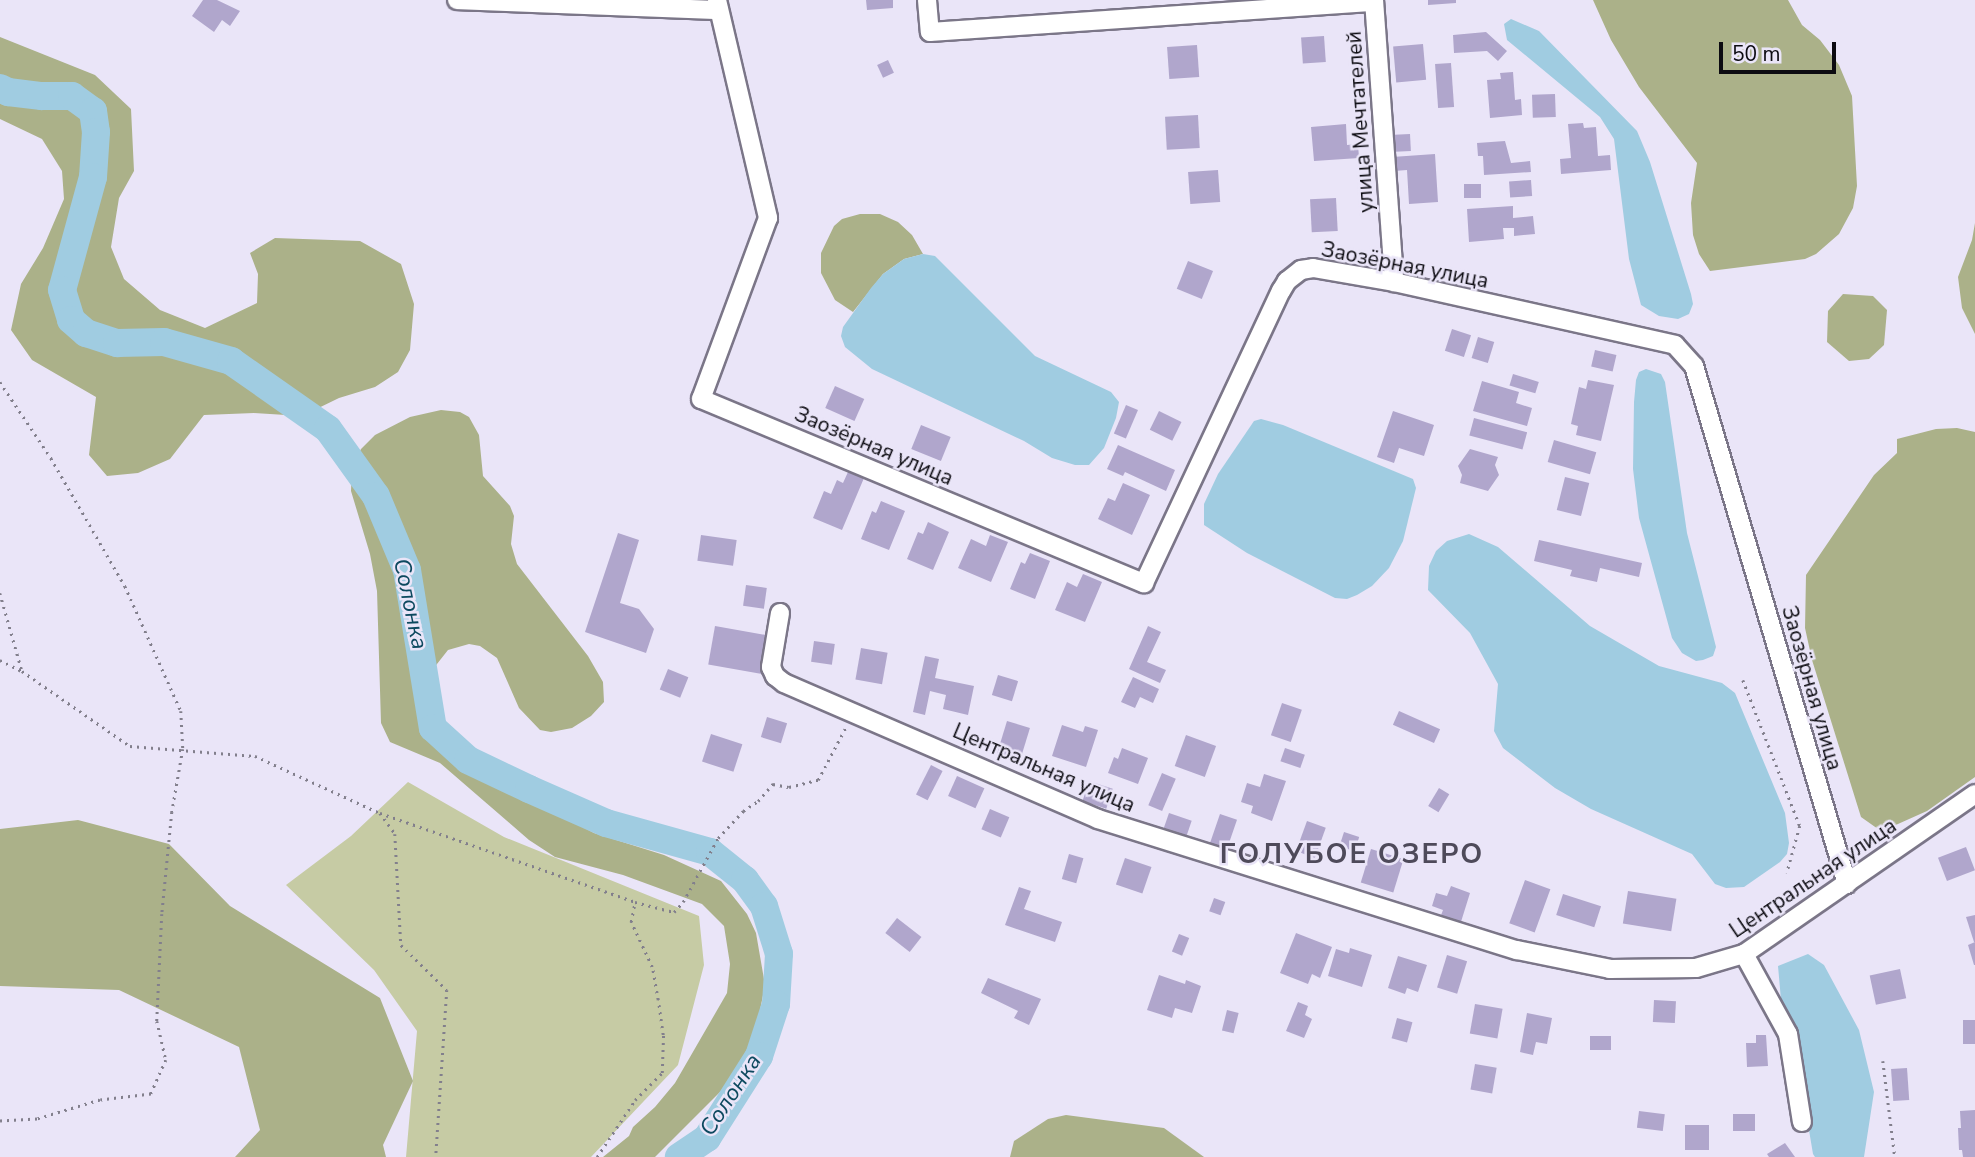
<!DOCTYPE html>
<meta charset="utf-8">
<style>
body{margin:0}
#map{position:relative;width:1975px;height:1157px;overflow:hidden;background:#eae5f8;font-family:"Nunito Sans",sans-serif}
div>[style]{position:absolute}
[style*='--x']{left:calc(var(--x)*1px);top:calc(var(--y)*1px);width:calc(var(--w)*1px);rotate:calc(var(--a)*1deg)}
.green>*{inset:0;background:#c6cba4}
.forest>*{inset:0;background:#abb189}
.water>*{inset:0;background:#a0cce1}
.river>*{height:28px;margin:-14px;padding:0 14px;transform-origin:14px;border-radius:14px;background:#a0cce1}
.building>*{inset:0;background:#b0a6cc;transform-origin:0 0}
.path>*{height:2.5px;margin-top:-1.25px;transform-origin:0;background:repeating-linear-gradient(90deg,#827f8c 0 2px,transparent 0 7px)}
.roads{filter:drop-shadow(2px 0 #7b7688) drop-shadow(-2px 0 #7b7688) drop-shadow(0 2px #7b7688) drop-shadow(0 -2px #7b7688)}
.minor>*{height:18px;margin:-9px;padding:0 9px;transform-origin:9px;border-radius:9px;background:#fff}
span{translate:-50% -50%;white-space:nowrap;text-align:center;line-height:1.15;-webkit-text-stroke:5px #eae5f8;paint-order:stroke}
.street-label{font-size:21px;color:#0c0b11}
.water-label{font-size:23px;color:#0d495f;font-style:italic}
.district-label{font-size:28px;color:#4e4a5a;font-weight:700;letter-spacing:2px}
.scale{position:absolute;left:1719px;top:42px;width:117px;height:32px;box-sizing:border-box;border:4px solid #0c0b11;border-top:0;padding-left:9px;font-size:21px;line-height:24px;white-space:nowrap;color:#0c0b11;-webkit-text-stroke:5px #eae5f8;paint-order:stroke}
</style>
<div id="map">
<div class="green">
<i style="clip-path:polygon(408px 782px,504px 837px,699px 916px,704px 965px,678px 1065px,591px 1157px,406px 1157px,417px 1031px,374px 970px,286px 885px,351px 836px)"></i>
</div>
<div class="forest">
<i style="clip-path:polygon(1593px 0,1788px 0,1802px 25px,1820px 40px,1839px 65px,1852px 96px,1857px 186px,1853px 208px,1839px 234px,1816px 254px,1805px 259px,1710px 271px,1699px 254px,1693px 235px,1691px 203px,1697px 163px,1639px 87px,1611px 40px)"></i>
<i style="clip-path:polygon(0 37px,95px 75px,131px 109px,134px 171px,119px 198px,111px 247px,124px 279px,160px 310px,205px 328px,257px 303px,258px 274px,250px 253px,275px 238px,360px 241px,401px 264px,414px 304px,410px 350px,398px 372px,375px 387px,339px 398px,302px 416px,254px 413px,204px 415px,170px 459px,138px 473px,107px 476px,89px 455px,96px 397px,32px 360px,11px 330px,21px 284px,43px 248px,64px 199px,62px 171px,42px 139px,0 119px)"></i>
<i style="clip-path:polygon(860px 214px,880px 214px,898px 222px,912px 235px,923px 254px,904px 259px,883px 274px,853px 312px,835px 300px,821px 273px,821px 253px,834px 226px,842px 219px)"></i>
<i style="clip-path:polygon(1975px 223px,1975px 334px,1962px 308px,1958px 277px,1972px 240px)"></i>
<i style="clip-path:polygon(1843px 294px,1873px 296px,1887px 310px,1884px 345px,1869px 359px,1849px 361px,1827px 342px,1828px 311px)"></i>
<i style="clip-path:polygon(441px 410px,460px 412px,469px 417px,479px 435px,483px 476px,510px 506px,514px 516px,511px 544px,517px 564px,588px 656px,603px 682px,604px 702px,591px 716px,572px 728px,551px 732px,540px 730px,519px 708px,497px 658px,480px 646px,469px 644px,448px 650px,422px 683px,423px 704px,427px 713px,454px 746px,530px 799px,594px 833px,664px 855px,721px 881px,747px 914px,756px 933px,765px 985px,755px 1036px,727px 1085px,655px 1157px,603px 1157px,629px 1136px,633px 1127px,655px 1107px,675px 1083px,727px 993px,730px 964px,724px 926px,702px 904px,623px 875px,555px 857px,529px 840px,440px 763px,390px 742px,381px 723px,377px 591px,370px 554px,351px 491px,352px 468px,361px 449px,375px 435px,410px 417px)"></i>
<i style="clip-path:polygon(1957px 428px,1975px 432px,1975px 777px,1927px 811px,1889px 828px,1878px 829px,1861px 817px,1812px 660px,1805px 628px,1806px 575px,1874px 475px,1897px 453px,1897px 439px,1936px 429px)"></i>
<i style="clip-path:polygon(78px 820px,169px 844px,230px 906px,380px 998px,413px 1081px,383px 1145px,386px 1157px,235px 1157px,260px 1130px,239px 1047px,119px 990px,0 986px,0 829px)"></i>
<i style="clip-path:polygon(1066px 1115px,1164px 1128px,1204px 1157px,1010px 1157px,1014px 1141px,1048px 1119px)"></i>
</div>
<div class="water">
<i style="clip-path:polygon(1511px 19px,1539px 31px,1637px 131px,1650px 162px,1691px 294px,1693px 304px,1689px 314px,1678px 319px,1659px 316px,1641px 305px,1629px 259px,1614px 139px,1600px 117px,1507px 40px,1504px 24px)"></i>
<i style="clip-path:polygon(923px 254px,935px 256px,1035px 356px,1111px 392px,1119px 402px,1116px 418px,1104px 448px,1089px 465px,1075px 465px,1052px 458px,1024px 441px,872px 369px,845px 347px,841px 336px,843px 327px,871px 288px,883px 274px,904px 259px)"></i>
<i style="clip-path:polygon(1646px 369px,1661px 374px,1665px 382px,1687px 533px,1716px 647px,1713px 656px,1703px 660px,1696px 661px,1682px 653px,1672px 638px,1639px 518px,1633px 469px,1634px 402px,1636px 380px,1639px 372px)"></i>
<i style="clip-path:polygon(1261px 419px,1283px 425px,1413px 479px,1416px 488px,1403px 541px,1389px 568px,1372px 586px,1357px 595px,1347px 599px,1335px 598px,1247px 553px,1204px 525px,1204px 504px,1218px 474px,1254px 421px)"></i>
<i style="clip-path:polygon(1469px 534px,1498px 547px,1590px 626px,1659px 666px,1722px 683px,1735px 693px,1785px 813px,1789px 843px,1787px 854px,1780px 862px,1744px 887px,1726px 888px,1715px 884px,1692px 854px,1591px 809px,1555px 788px,1503px 748px,1494px 731px,1498px 684px,1470px 633px,1428px 590px,1429px 566px,1436px 551px,1447px 541px)"></i>
<i style="clip-path:polygon(1808px 954px,1824px 965px,1859px 1030px,1874px 1092px,1864px 1157px,1815px 1157px,1813px 1154px,1793px 1035px,1781px 1000px,1778px 966px)"></i>
</div>
<div class="river">
<i style="--x:0;--y:88;--w:9;--a:27"></i>
<i style="--x:8;--y:92;--w:34;--a:7"></i>
<i style="--x:42;--y:96;--w:30;--a:0"></i>
<i style="--x:72;--y:96;--w:26;--a:36"></i>
<i style="--x:93;--y:111;--w:21;--a:82"></i>
<i style="--x:96;--y:132;--w:45;--a:93.8"></i>
<i style="--x:93;--y:177;--w:117;--a:105.3"></i>
<i style="--x:62;--y:290;--w:31;--a:73"></i>
<i style="--x:71;--y:320;--w:20;--a:41"></i>
<i style="--x:86;--y:333;--w:33;--a:18"></i>
<i style="--x:117;--y:343;--w:47;--a:-1.2"></i>
<i style="--x:164;--y:342;--w:70;--a:15.8"></i>
<i style="--x:231;--y:361;--w:118;--a:35"></i>
<i style="--x:328;--y:429;--w:82;--a:54.4"></i>
<i style="--x:376;--y:496;--w:80;--a:67.3"></i>
<i style="--x:407;--y:570;--w:160;--a:80.7"></i>
<i style="--x:433;--y:728;--w:47;--a:42.4"></i>
<i style="--x:468;--y:760;--w:68;--a:25.4"></i>
<i style="--x:529;--y:789;--w:84;--a:23.8"></i>
<i style="--x:606;--y:823;--w:108;--a:15.6"></i>
<i style="--x:710;--y:852;--w:45;--a:38.7"></i>
<i style="--x:745;--y:880;--w:32;--a:54"></i>
<i style="--x:764;--y:906;--w:50;--a:72.6"></i>
<i style="--x:779;--y:954;--w:50;--a:93.4"></i>
<i style="--x:776;--y:1004;--w:55;--a:108.1"></i>
<i style="--x:759;--y:1056;--w:97;--a:122.4"></i>
<i style="--x:707;--y:1138;--w:34;--a:146"></i>
</div>
<div class="building">
<i style="clip-path:polygon(203px 0,217px 0,240px 11px,230px 26px,222px 20px,214px 32px,192px 16px)"></i>
<i style="clip-path:polygon(866px 0,893px 0,893px 8px,867px 10px)"></i>
<i style="clip-path:polygon(1428px 0,1456px 0,1456px 3px,1428px 5px)"></i>
<i style="clip-path:polygon(1486px 32px,1507px 51px,1498px 61px,1487px 51px,1454px 53px,1453px 35px)"></i>
<i style="left:1324px;top:36px;width:26px;height:23px;rotate:86deg"></i>
<i style="left:1423px;top:44px;width:36px;height:30px;rotate:85deg"></i>
<i style="left:1197px;top:45px;width:32px;height:30px;rotate:86deg"></i>
<i style="left:888px;top:60px;width:14px;height:12px;rotate:65deg"></i>
<i style="left:1451px;top:63px;width:44px;height:16px;rotate:86deg"></i>
<i style="clip-path:polygon(1513px 72px,1515px 100px,1521px 99px,1522px 115px,1490px 118px,1487px 80px,1501px 79px,1500px 73px)"></i>
<i style="left:1555px;top:94px;width:23px;height:23px;rotate:88deg"></i>
<i style="left:1198px;top:115px;width:33px;height:33px;rotate:87deg"></i>
<i style="clip-path:polygon(1583px 123px,1584px 128px,1596px 127px,1598px 156px,1610px 155px,1611px 170px,1561px 174px,1560px 159px,1571px 158px,1568px 124px)"></i>
<i style="clip-path:polygon(1346px 124px,1347px 145px,1358px 144px,1359px 158px,1314px 161px,1311px 127px)"></i>
<i style="left:1410px;top:134px;width:17px;height:21px;rotate:87deg"></i>
<i style="clip-path:polygon(1505px 141px,1511px 163px,1530px 161px,1531px 172px,1484px 175px,1483px 156px,1478px 156px,1477px 143px)"></i>
<i style="clip-path:polygon(1435px 154px,1438px 202px,1409px 204px,1407px 170px,1394px 171px,1392px 157px)"></i>
<i style="left:1218px;top:170px;width:32px;height:30px;rotate:86deg"></i>
<i style="left:1531px;top:180px;width:16px;height:22px;rotate:86deg"></i>
<i style="left:1481px;top:184px;width:14px;height:17px;rotate:90deg"></i>
<i style="left:1336px;top:198px;width:33px;height:26px;rotate:87deg"></i>
<i style="clip-path:polygon(1513px 206px,1513px 218px,1533px 216px,1535px 234px,1514px 236px,1514px 228px,1503px 228px,1504px 239px,1469px 242px,1467px 209px)"></i>
<i style="left:1188px;top:261px;width:27px;height:30px;rotate:22deg"></i>
<i style="left:1452px;top:329px;width:20px;height:23px;rotate:18deg"></i>
<i style="left:1478px;top:337px;width:17px;height:22px;rotate:17deg"></i>
<i style="left:1595px;top:350px;width:22px;height:17px;rotate:13deg"></i>
<i style="left:1513px;top:374px;width:27px;height:12px;rotate:17deg"></i>
<i style="clip-path:polygon(1588px 380px,1614px 385px,1601px 441px,1576px 435px,1578px 426px,1571px 424px,1579px 387px,1586px 389px)"></i>
<i style="clip-path:polygon(1482px 381px,1519px 392px,1516px 403px,1532px 408px,1527px 426px,1473px 411px)"></i>
<i style="left:835px;top:386px;width:32px;height:24px;rotate:24deg"></i>
<i style="left:1126px;top:405px;width:13px;height:31px;rotate:23deg"></i>
<i style="left:1159px;top:411px;width:25px;height:21px;rotate:26deg"></i>
<i style="clip-path:polygon(1393px 411px,1434px 425px,1424px 456px,1399px 448px,1394px 463px,1377px 457px)"></i>
<i style="left:1474px;top:418px;width:55px;height:18px;rotate:15deg"></i>
<i style="left:921px;top:425px;width:32px;height:26px;rotate:22deg"></i>
<i style="left:1554px;top:440px;width:44px;height:23px;rotate:16deg"></i>
<i style="clip-path:polygon(1118px 445px,1175px 470px,1166px 491px,1125px 472px,1123px 476px,1107px 469px)"></i>
<i style="clip-path:polygon(1470px 449px,1498px 457px,1495px 465px,1499px 475px,1488px 491px,1460px 483px,1462px 475px,1458px 466px)"></i>
<i style="clip-path:polygon(848px 472px,864px 478px,842px 530px,813px 518px,824px 491px,831px 494px,837px 480px,843px 483px)"></i>
<i style="left:1565px;top:477px;width:25px;height:34px;rotate:14deg"></i>
<i style="clip-path:polygon(1123px 483px,1150px 495px,1132px 535px,1098px 519px,1108px 498px,1115px 501px)"></i>
<i style="clip-path:polygon(881px 501px,905px 511px,889px 550px,861px 539px,872px 511px,876px 513px)"></i>
<i style="clip-path:polygon(928px 522px,949px 532px,933px 570px,907px 559px,918px 532px,923px 534px)"></i>
<i style="clip-path:polygon(618px 533px,639px 540px,620px 603px,639px 609px,654px 629px,646px 653px,585px 632px)"></i>
<i style="left:701px;top:535px;width:36px;height:26px;rotate:8deg"></i>
<i style="clip-path:polygon(990px 535px,1008px 542px,991px 582px,958px 568px,971px 539px,986px 546px)"></i>
<i style="clip-path:polygon(1539px 540px,1642px 563px,1639px 577px,1600px 568px,1597px 582px,1570px 576px,1572px 570px,1534px 561px)"></i>
<i style="clip-path:polygon(1030px 553px,1050px 561px,1035px 599px,1010px 589px,1021px 562px,1025px 564px)"></i>
<i style="clip-path:polygon(1083px 574px,1102px 582px,1085px 622px,1055px 610px,1067px 582px,1077px 587px)"></i>
<i style="left:746px;top:585px;width:21px;height:21px;rotate:8deg"></i>
<i style="left:715px;top:626px;width:56px;height:39px;rotate:10deg"></i>
<i style="clip-path:polygon(1148px 626px,1161px 632px,1147px 662px,1166px 670px,1160px 683px,1129px 669px)"></i>
<i style="left:814px;top:641px;width:21px;height:21px;rotate:8deg"></i>
<i style="left:861px;top:648px;width:27px;height:32px;rotate:10deg"></i>
<i style="clip-path:polygon(925px 656px,939px 659px,935px 678px,974px 686px,968px 715px,943px 709px,946px 695px,930px 691px,925px 715px,913px 712px)"></i>
<i style="left:668px;top:669px;width:22px;height:22px;rotate:22deg"></i>
<i style="left:998px;top:675px;width:21px;height:21px;rotate:17deg"></i>
<i style="clip-path:polygon(1133px 677px,1159px 689px,1153px 703px,1140px 697px,1135px 708px,1121px 702px)"></i>
<i style="left:1282px;top:703px;width:21px;height:34px;rotate:19deg"></i>
<i style="left:1399px;top:711px;width:45px;height:15px;rotate:24deg"></i>
<i style="left:767px;top:717px;width:21px;height:21px;rotate:17deg"></i>
<i style="left:1007px;top:721px;width:24px;height:34px;rotate:17deg"></i>
<i style="clip-path:polygon(1062px 725px,1083px 732px,1085px 726px,1098px 730px,1086px 767px,1052px 756px)"></i>
<i style="left:711px;top:734px;width:33px;height:29px;rotate:18deg"></i>
<i style="left:1186px;top:735px;width:32px;height:33px;rotate:20deg"></i>
<i style="clip-path:polygon(1122px 748px,1148px 758px,1138px 784px,1108px 773px,1114px 757px,1118px 759px)"></i>
<i style="left:1285px;top:748px;width:21px;height:14px;rotate:19deg"></i>
<i style="left:931px;top:765px;width:13px;height:33px;rotate:27deg"></i>
<i style="left:1162px;top:773px;width:15px;height:35px;rotate:23deg"></i>
<i style="clip-path:polygon(1264px 774px,1286px 781px,1272px 821px,1251px 813px,1253px 806px,1241px 802px,1247px 783px,1260px 787px)"></i>
<i style="left:957px;top:776px;width:30px;height:22px;rotate:24deg"></i>
<i style="left:1089px;top:781px;width:25px;height:21px;rotate:18deg"></i>
<i style="left:1439px;top:788px;width:12px;height:21px;rotate:31deg"></i>
<i style="left:990px;top:809px;width:21px;height:22px;rotate:23deg"></i>
<i style="left:1169px;top:813px;width:24px;height:17px;rotate:19deg"></i>
<i style="left:1220px;top:814px;width:18px;height:32px;rotate:19deg"></i>
<i style="left:1307px;top:821px;width:20px;height:32px;rotate:20deg"></i>
<i style="left:1344px;top:832px;width:16px;height:15px;rotate:18deg"></i>
<i style="left:1966px;top:847px;width:25px;height:30px;rotate:69deg"></i>
<i style="left:1371px;top:849px;width:34px;height:35px;rotate:17deg"></i>
<i style="left:1069px;top:854px;width:15px;height:26px;rotate:16deg"></i>
<i style="left:1125px;top:858px;width:28px;height:28px;rotate:19deg"></i>
<i style="left:1525px;top:880px;width:27px;height:46px;rotate:20deg"></i>
<i style="clip-path:polygon(1451px 886px,1470px 893px,1460px 925px,1440px 918px,1443px 910px,1432px 906px,1436px 893px,1447px 896px)"></i>
<i style="clip-path:polygon(1019px 887px,1031px 891px,1024px 909px,1062px 922px,1055px 942px,1005px 925px)"></i>
<i style="left:1628px;top:891px;width:49px;height:33px;rotate:9deg"></i>
<i style="left:1563px;top:894px;width:40px;height:22px;rotate:18deg"></i>
<i style="left:1214px;top:898px;width:12px;height:14px;rotate:20deg"></i>
<i style="clip-path:polygon(1975px 915px,1975px 942px,1974px 942px,1966px 917px)"></i>
<i style="left:897px;top:918px;width:31px;height:19px;rotate:38deg"></i>
<i style="clip-path:polygon(1296px 933px,1332px 947px,1320px 978px,1312px 974px,1308px 984px,1280px 973px)"></i>
<i style="left:1179px;top:934px;width:11px;height:19px;rotate:22deg"></i>
<i style="clip-path:polygon(1975px 942px,1975px 965px,1974px 965px,1968px 945px)"></i>
<i style="clip-path:polygon(1350px 948px,1372px 955px,1362px 987px,1328px 976px,1336px 949px,1349px 953px)"></i>
<i style="left:1447px;top:955px;width:21px;height:34px;rotate:17deg"></i>
<i style="clip-path:polygon(1398px 956px,1427px 965px,1418px 992px,1407px 988px,1405px 994px,1388px 988px)"></i>
<i style="left:1900px;top:969px;width:30px;height:31px;rotate:78deg"></i>
<i style="clip-path:polygon(1159px 975px,1185px 984px,1186px 980px,1201px 986px,1192px 1013px,1175px 1008px,1172px 1018px,1147px 1010px)"></i>
<i style="clip-path:polygon(988px 978px,1041px 999px,1029px 1025px,1014px 1018px,1018px 1011px,981px 993px)"></i>
<i style="left:1654px;top:1000px;width:22px;height:22px;rotate:3deg"></i>
<i style="clip-path:polygon(1298px 1002px,1308px 1006px,1305px 1015px,1312px 1019px,1304px 1038px,1286px 1031px)"></i>
<i style="left:1475px;top:1004px;width:28px;height:30px;rotate:10deg"></i>
<i style="left:1227px;top:1010px;width:12px;height:21px;rotate:14deg"></i>
<i style="clip-path:polygon(1527px 1013px,1552px 1018px,1547px 1044px,1536px 1042px,1533px 1055px,1520px 1052px)"></i>
<i style="left:1397px;top:1018px;width:16px;height:21px;rotate:15deg"></i>
<i style="left:1963px;top:1020px;width:12px;height:24px"></i>
<i style="clip-path:polygon(1756px 1035px,1766px 1035px,1768px 1066px,1747px 1067px,1746px 1043px,1756px 1043px)"></i>
<i style="left:1590px;top:1036px;width:21px;height:14px"></i>
<i style="left:1475px;top:1064px;width:22px;height:26px;rotate:10deg"></i>
<i style="left:1907px;top:1068px;width:32px;height:16px;rotate:86deg"></i>
<i style="clip-path:polygon(1975px 1110px,1975px 1157px,1963px 1157px,1962px 1150px,1959px 1150px,1958px 1128px,1961px 1128px,1960px 1111px)"></i>
<i style="left:1639px;top:1111px;width:26px;height:17px;rotate:7deg"></i>
<i style="left:1733px;top:1114px;width:22px;height:17px"></i>
<i style="left:1709px;top:1125px;width:25px;height:24px;rotate:90deg"></i>
<i style="clip-path:polygon(1785px 1143px,1795px 1157px,1769px 1157px,1767px 1154px)"></i>
</div>
<div class="path">
<i style="--x:0;--y:382;--w:92;--a:56.1"></i>
<i style="--x:51;--y:458;--w:148;--a:60"></i>
<i style="--x:125;--y:586;--w:137;--a:65.9"></i>
<i style="--x:181;--y:711;--w:38;--a:87"></i>
<i style="--x:183;--y:749;--w:64;--a:99.9"></i>
<i style="--x:172;--y:812;--w:102;--a:95.6"></i>
<i style="--x:162;--y:914;--w:107;--a:92.7"></i>
<i style="--x:157;--y:1021;--w:40;--a:77"></i>
<i style="--x:166;--y:1060;--w:37;--a:114"></i>
<i style="--x:151;--y:1094;--w:51;--a:173.3"></i>
<i style="--x:100;--y:1100;--w:66;--a:163.2"></i>
<i style="--x:37;--y:1119;--w:37;--a:177"></i>
<i style="--x:0;--y:593;--w:81;--a:74.2"></i>
<i style="--x:22;--y:671;--w:131;--a:34.8"></i>
<i style="--x:130;--y:746;--w:125;--a:4.6"></i>
<i style="--x:255;--y:756;--w:137;--a:24.5"></i>
<i style="--x:380;--y:813;--w:270;--a:19.2"></i>
<i style="--x:635;--y:902;--w:40;--a:14.4"></i>
<i style="--x:674;--y:912;--w:13;--a:-48"></i>
<i style="--x:683;--y:902;--w:73;--a:-61.3"></i>
<i style="--x:718;--y:838;--w:37;--a:-47"></i>
<i style="--x:743;--y:811;--w:18;--a:-34"></i>
<i style="--x:758;--y:801;--w:23;--a:-49"></i>
<i style="--x:773;--y:784;--w:16;--a:11"></i>
<i style="--x:789;--y:787;--w:30;--a:-14"></i>
<i style="--x:818;--y:780;--w:60;--a:-62.2"></i>
<i style="--x:0;--y:660;--w:25;--a:27"></i>
<i style="--x:1743;--y:680;--w:157;--a:68.7"></i>
<i style="--x:1800;--y:826;--w:49;--a:105.5"></i>
<i style="--x:380;--y:813;--w:26;--a:54"></i>
<i style="--x:395;--y:834;--w:111;--a:86.9"></i>
<i style="--x:401;--y:945;--w:64;--a:44.4"></i>
<i style="--x:447;--y:990;--w:167;--a:93.8"></i>
<i style="--x:1883;--y:1061;--w:97;--a:82.9"></i>
<i style="--x:597;--y:1157;--w:69;--a:-56.3"></i>
<i style="--x:635;--y:1100;--w:38;--a:-45"></i>
<i style="--x:662;--y:1073;--w:38;--a:-88"></i>
<i style="--x:663;--y:1035;--w:35;--a:-98"></i>
<i style="--x:658;--y:1000;--w:34;--a:-100"></i>
<i style="--x:652;--y:967;--w:50;--a:-115"></i>
<i style="--x:631;--y:922;--w:20;--a:-79"></i>
</div>
<div class="roads">
<div class="minor">
<i style="--x:457;--y:0;--w:262;--a:2.2"></i>
<i style="--x:717;--y:0;--w:224;--a:76.8"></i>
<i style="--x:768;--y:218;--w:193;--a:110.3"></i>
<i style="--x:701;--y:399;--w:480;--a:22.6"></i>
<i style="--x:1144;--y:583;--w:323;--a:-64.9"></i>
<i style="--x:1281;--y:291;--w:12;--a:-59"></i>
<i style="--x:1287;--y:281;--w:18;--a:-38"></i>
<i style="--x:1301;--y:270;--w:12;--a:-9"></i>
<i style="--x:1313;--y:268;--w:82;--a:9.8"></i>
<i style="--x:1394;--y:282;--w:288;--a:12.6"></i>
<i style="--x:1675;--y:345;--w:28;--a:48"></i>
<i style="--x:1694;--y:366;--w:540;--a:73.54"></i>
<i style="--x:927;--y:0;--w:32;--a:85"></i>
<i style="--x:930;--y:32;--w:445;--a:-3.9"></i>
<i style="--x:1374;--y:0;--w:283;--a:85.9"></i>
<i style="--x:780;--y:613;--w:55;--a:99.5"></i>
<i style="--x:771;--y:667;--w:10;--a:66"></i>
<i style="--x:775;--y:676;--w:11;--a:38"></i>
<i style="--x:784;--y:683;--w:342;--a:23.4"></i>
<i style="--x:1098;--y:819;--w:439;--a:17.4"></i>
<i style="--x:1517;--y:950;--w:95;--a:11.5"></i>
<i style="--x:1610;--y:969;--w:86;--a:-0.7"></i>
<i style="--x:1696;--y:968;--w:50;--a:-16.3"></i>
<i style="--x:1744;--y:954;--w:281;--a:-34.7"></i>
<i style="--x:1744;--y:954;--w:91;--a:61.2"></i>
<i style="--x:1788;--y:1034;--w:89;--a:81"></i>
</div>
</div>
<div class="street-label">
<span style="left:1360px;top:122px;rotate:-94deg">улица Мечтателей</span>
<span style="left:1405px;top:265px;rotate:11deg">Заозёрная улица</span>
<span style="left:874px;top:446px;rotate:23deg">Заозёрная улица</span>
<span style="left:1812px;top:688px;rotate:74deg">Заозёрная улица</span>
<span style="left:1044px;top:768px;rotate:23deg">Центральная улица</span>
<span style="left:1813px;top:878px;rotate:-34deg">Центральная улица</span>
</div>
<div class="water-label">
<span style="left:410px;top:604px;rotate:78deg">Солонка</span>
<span style="left:731px;top:1095px;rotate:-57deg">Солонка</span>
</div>
<div class="district-label">
<span style="left:1352px;top:854px">ГОЛУБОЕ ОЗЕРО</span>
</div>
<div class="scale">50 m</div>
</div>
